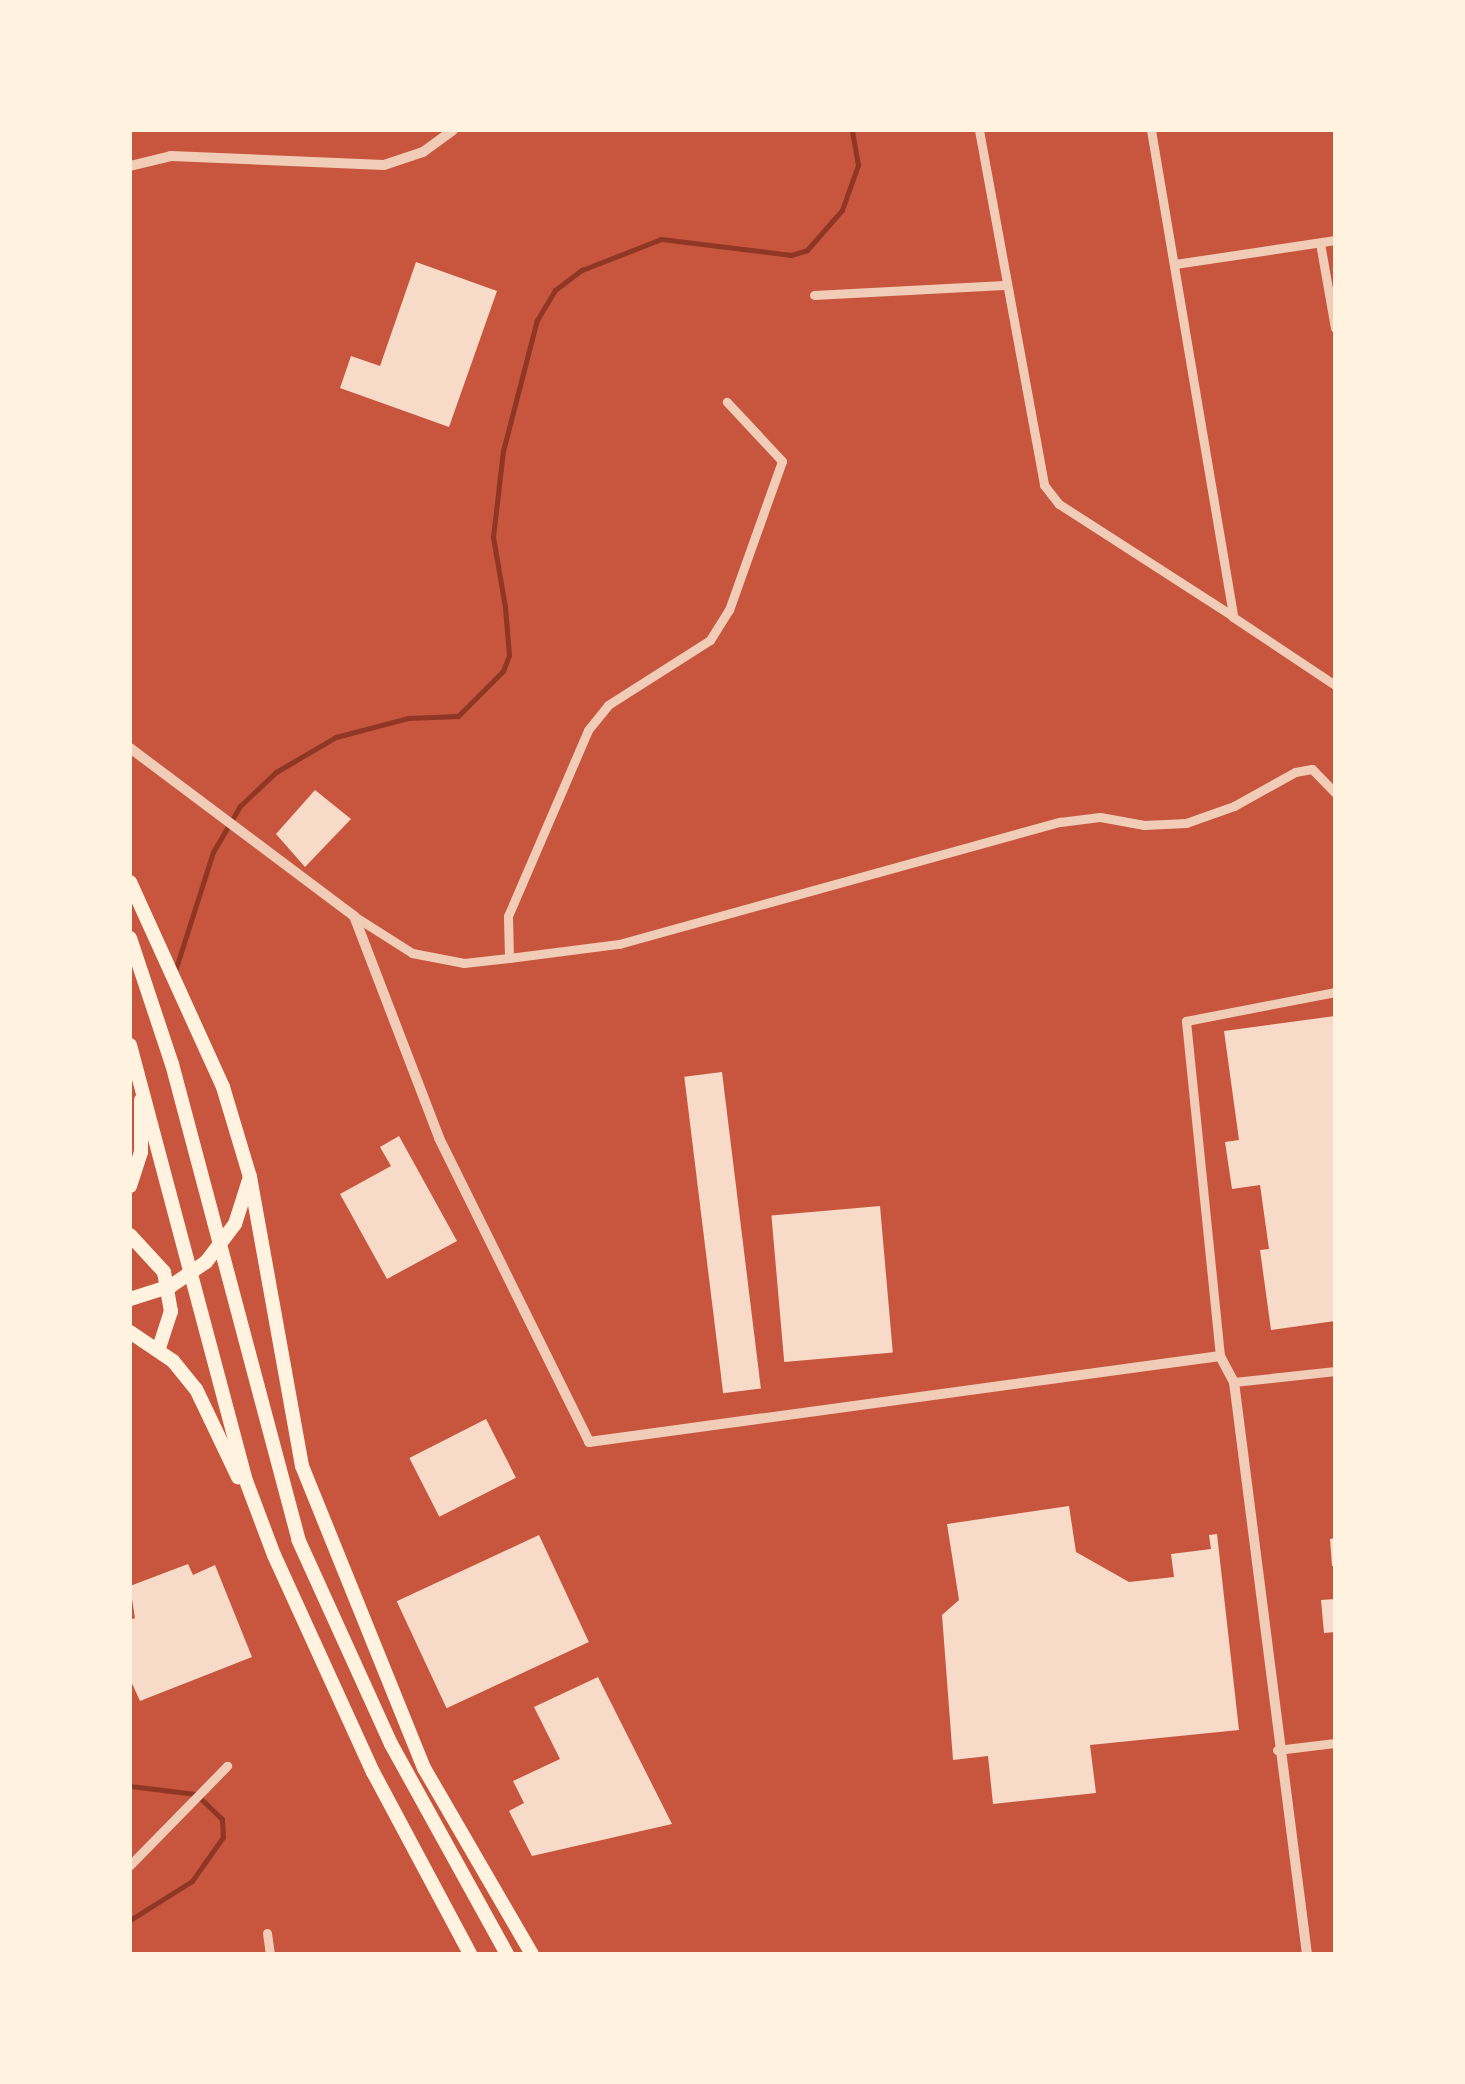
<!DOCTYPE html>
<style>
body{margin:0}
#map{position:relative;width:1465px;height:2084px;overflow:hidden;background:#c8553d;font-family:Quicksand,sans-serif}
div>[style]{position:absolute}
[style*='--x']{left:calc(var(--x)*1px);top:calc(var(--y)*1px);width:calc(var(--w)*1px);rotate:calc(var(--a)*1deg)}
.stream>*{height:5px;margin:-2.5px;padding:0 2.5px;transform-origin:2.5px;border-radius:2.5px;background:#8f3625}
.building>*{inset:0;background:#f7dbc8;transform-origin:0 0}
.minor>*{height:9px;margin:-4.5px;padding:0 4.5px;transform-origin:4.5px;border-radius:4.5px;background:#f1ccb7}
.tertiary>*{height:10px;margin:-5px;padding:0 5px;transform-origin:5px;border-radius:5px;background:#f1ccb7}
.primary>*{height:14px;margin:-7px;padding:0 7px;transform-origin:7px;border-radius:7px;background:#fff3e0}
.trunk>*{height:14px;margin:-7px;padding:0 7px;transform-origin:7px;border-radius:7px;background:#fff3e0}
span{translate:-50% -50%;white-space:nowrap;text-align:center;line-height:1.15;-webkit-text-stroke:10px #fff3e0;paint-order:stroke}
.frame{position:absolute;inset:0;border:132px solid #fff3e0;pointer-events:none}
</style>
<div id="map">
<div class="stream">
<i style="--x:175;--y:971;--w:125;--a:-72.3"></i>
<i style="--x:213;--y:852;--w:53;--a:-59.6"></i>
<i style="--x:240;--y:806;--w:50;--a:-43.4"></i>
<i style="--x:276;--y:772;--w:69;--a:-30.3"></i>
<i style="--x:336;--y:737;--w:74;--a:-14.8"></i>
<i style="--x:408;--y:718;--w:50;--a:-2.3"></i>
<i style="--x:458;--y:716;--w:64;--a:-45"></i>
<i style="--x:503;--y:671;--w:17;--a:-69"></i>
<i style="--x:509;--y:655;--w:48;--a:-94.8"></i>
<i style="--x:505;--y:607;--w:71;--a:-99.7"></i>
<i style="--x:493;--y:537;--w:87;--a:-83.4"></i>
<i style="--x:503;--y:451;--w:135;--a:-75.5"></i>
<i style="--x:537;--y:320;--w:35;--a:-59"></i>
<i style="--x:555;--y:290;--w:34;--a:-37"></i>
<i style="--x:582;--y:270;--w:85;--a:-21.4"></i>
<i style="--x:661;--y:239;--w:131;--a:7"></i>
<i style="--x:791;--y:255;--w:17;--a:-17"></i>
<i style="--x:807;--y:250;--w:53;--a:-48.8"></i>
<i style="--x:842;--y:210;--w:48;--a:-70.4"></i>
<i style="--x:858;--y:165;--w:36;--a:-100"></i>
<i style="--x:130;--y:1786;--w:66;--a:6.9"></i>
<i style="--x:196;--y:1794;--w:36;--a:44"></i>
<i style="--x:222;--y:1819;--w:18;--a:87"></i>
<i style="--x:223;--y:1837;--w:54;--a:125.2"></i>
<i style="--x:192;--y:1881;--w:73;--a:147.8"></i>
</div>
<div class="building">
<i style="clip-path:polygon(416px 262px,497px 291px,449px 427px,340px 388px,351px 356px,380px 366px)"></i>
<i style="clip-path:polygon(315px 790px,351px 819px,305px 867px,276px 834px)"></i>
<i style="clip-path:polygon(1335px 1016px,1335px 1321px,1271px 1330px,1260px 1250px,1269px 1249px,1260px 1185px,1232px 1189px,1225px 1142px,1239px 1140px,1224px 1031px)"></i>
<i style="left:722px;top:1072px;width:319px;height:38px;rotate:83deg"></i>
<i style="clip-path:polygon(399px 1136px,457px 1241px,387px 1279px,340px 1194px,391px 1166px,380px 1147px)"></i>
<i style="left:880px;top:1206px;width:147px;height:109px;rotate:85deg"></i>
<i style="left:486px;top:1419px;width:66px;height:86px;rotate:63deg"></i>
<i style="clip-path:polygon(1069px 1506px,1076px 1552px,1129px 1582px,1174px 1577px,1171px 1554px,1211px 1549px,1209px 1535px,1217px 1534px,1239px 1730px,1090px 1745px,1096px 1793px,993px 1804px,988px 1756px,953px 1760px,942px 1615px,959px 1600px,947px 1524px)"></i>
<i style="left:539px;top:1535px;width:118px;height:157px;rotate:65deg"></i>
<i style="clip-path:polygon(1335px 1538px,1335px 1566px,1332px 1566px,1330px 1539px)"></i>
<i style="clip-path:polygon(188px 1564px,193px 1575px,215px 1565px,252px 1657px,140px 1701px,130px 1679px,130px 1620px,135px 1618px,130px 1586px)"></i>
<i style="clip-path:polygon(1335px 1599px,1335px 1632px,1324px 1633px,1321px 1600px)"></i>
<i style="clip-path:polygon(598px 1677px,672px 1824px,532px 1856px,509px 1811px,524px 1803px,513px 1781px,560px 1759px,534px 1707px)"></i>
</div>
<div class="minor">
<i style="--x:979;--y:130;--w:361;--a:79.6"></i>
<i style="--x:1044;--y:485;--w:24;--a:52"></i>
<i style="--x:1059;--y:504;--w:207;--a:32.8"></i>
<i style="--x:1151;--y:130;--w:494;--a:80.4"></i>
<i style="--x:1233;--y:617;--w:123;--a:33.7"></i>
<i style="--x:1320;--y:243;--w:86;--a:80"></i>
<i style="--x:1175;--y:264;--w:162;--a:-8.5"></i>
<i style="--x:814;--y:295;--w:190;--a:-3"></i>
<i style="--x:354;--y:916;--w:69;--a:32.5"></i>
<i style="--x:412;--y:953;--w:53;--a:10.9"></i>
<i style="--x:464;--y:963;--w:45;--a:-6.3"></i>
<i style="--x:509;--y:958;--w:111;--a:-7.3"></i>
<i style="--x:619;--y:944;--w:458;--a:-15.5"></i>
<i style="--x:1060;--y:822;--w:40;--a:-7.1"></i>
<i style="--x:1100;--y:817;--w:45;--a:10.3"></i>
<i style="--x:1144;--y:825;--w:42;--a:-2.7"></i>
<i style="--x:1186;--y:823;--w:51;--a:-19.5"></i>
<i style="--x:1234;--y:806;--w:70;--a:-29.1"></i>
<i style="--x:1295;--y:772;--w:17;--a:-10"></i>
<i style="--x:1312;--y:769;--w:33;--a:46"></i>
<i style="--x:509;--y:958;--w:42;--a:-91.4"></i>
<i style="--x:508;--y:916;--w:202;--a:-66.7"></i>
<i style="--x:588;--y:730;--w:32;--a:-51"></i>
<i style="--x:608;--y:705;--w:121;--a:-32.5"></i>
<i style="--x:710;--y:640;--w:36;--a:-58"></i>
<i style="--x:729;--y:610;--w:158;--a:-70.4"></i>
<i style="--x:782;--y:461;--w:81;--a:-133"></i>
<i style="--x:1220;--y:1356;--w:337;--a:-95.8"></i>
<i style="--x:1186;--y:1021;--w:152;--a:-11"></i>
<i style="--x:1234;--y:1382;--w:102;--a:-6.2"></i>
<i style="--x:1277;--y:1750;--w:58;--a:-6.9"></i>
<i style="--x:130;--y:1865;--w:139;--a:-45.6"></i>
<i style="--x:267;--y:1933;--w:21;--a:82"></i>
</div>
<div class="tertiary">
<i style="--x:130;--y:166;--w:42;--a:-13.7"></i>
<i style="--x:171;--y:156;--w:213;--a:2.4"></i>
<i style="--x:384;--y:165;--w:41;--a:-18.4"></i>
<i style="--x:423;--y:152;--w:37;--a:-36"></i>
<i style="--x:130;--y:748;--w:280;--a:36.9"></i>
<i style="--x:354;--y:916;--w:238;--a:69"></i>
<i style="--x:439;--y:1138;--w:339;--a:63.7"></i>
<i style="--x:589;--y:1442;--w:637;--a:-7.76"></i>
<i style="--x:1220;--y:1356;--w:30;--a:62"></i>
<i style="--x:1234;--y:1382;--w:577;--a:82.73"></i>
</div>
<div class="primary">
<i style="--x:130;--y:882;--w:225;--a:65.6"></i>
<i style="--x:223;--y:1087;--w:94;--a:73.3"></i>
<i style="--x:250;--y:1177;--w:49;--a:107.7"></i>
<i style="--x:235;--y:1224;--w:48;--a:127.3"></i>
<i style="--x:206;--y:1262;--w:42;--a:145.6"></i>
<i style="--x:171;--y:1286;--w:43;--a:162.4"></i>
<i style="--x:130;--y:1235;--w:50;--a:47.4"></i>
<i style="--x:164;--y:1272;--w:40;--a:80"></i>
<i style="--x:171;--y:1311;--w:40;--a:108"></i>
</div>
<div class="trunk">
<i style="--x:130;--y:938;--w:133;--a:71.6"></i>
<i style="--x:172;--y:1064;--w:491;--a:75.1"></i>
<i style="--x:298;--y:1539;--w:225;--a:65.6"></i>
<i style="--x:391;--y:1744;--w:240;--a:61.1"></i>
<i style="--x:130;--y:1045;--w:448;--a:75.1"></i>
<i style="--x:245;--y:1478;--w:82;--a:69.4"></i>
<i style="--x:274;--y:1555;--w:239;--a:65.5"></i>
<i style="--x:373;--y:1772;--w:206;--a:61.9"></i>
<i style="--x:250;--y:1177;--w:294;--a:79.8"></i>
<i style="--x:302;--y:1466;--w:326;--a:68"></i>
<i style="--x:424;--y:1768;--w:215;--a:59.9"></i>
<i style="--x:130;--y:1186;--w:36;--a:-72"></i>
<i style="--x:141;--y:1152;--w:52;--a:-90"></i>
<i style="--x:130;--y:1332;--w:52;--a:34"></i>
<i style="--x:173;--y:1361;--w:36;--a:51"></i>
<i style="--x:196;--y:1389;--w:98;--a:64.5"></i>
</div>
<div class="frame"></div>
</div>
